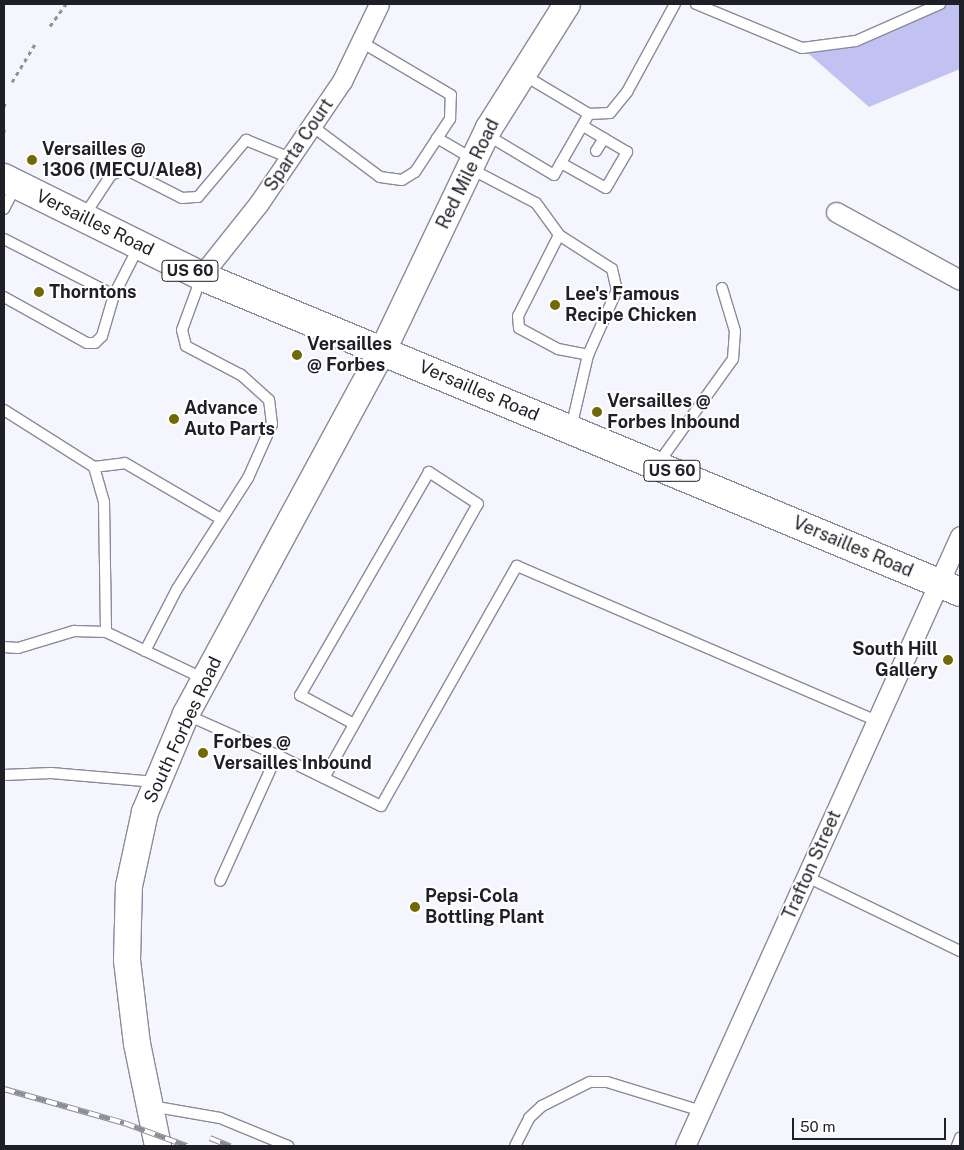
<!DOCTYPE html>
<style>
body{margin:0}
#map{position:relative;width:964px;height:1150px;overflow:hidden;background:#f5f5fe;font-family:"Public Sans",sans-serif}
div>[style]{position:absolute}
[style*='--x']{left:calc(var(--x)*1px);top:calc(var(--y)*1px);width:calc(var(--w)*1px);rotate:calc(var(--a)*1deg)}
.forest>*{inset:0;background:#c2c2f2}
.path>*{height:3px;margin-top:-1.5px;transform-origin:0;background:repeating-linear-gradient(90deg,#92929a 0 4px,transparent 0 8px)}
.roads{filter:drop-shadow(1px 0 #8a8a9e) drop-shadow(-1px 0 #8a8a9e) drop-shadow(0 1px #8a8a9e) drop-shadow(0 -1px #8a8a9e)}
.lane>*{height:10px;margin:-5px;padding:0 5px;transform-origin:5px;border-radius:5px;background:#fff}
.street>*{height:19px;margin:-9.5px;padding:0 9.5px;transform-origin:9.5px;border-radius:9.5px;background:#fff}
.secondary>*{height:26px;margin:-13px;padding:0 13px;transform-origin:13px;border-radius:13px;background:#fff}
.primary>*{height:28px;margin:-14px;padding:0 14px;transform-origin:14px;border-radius:14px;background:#fff}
.rail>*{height:5.5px;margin-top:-2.75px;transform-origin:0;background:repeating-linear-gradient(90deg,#fff 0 11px,#8d8d95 0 22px);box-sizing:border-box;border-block:1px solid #8d8d95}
.dots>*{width:14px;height:14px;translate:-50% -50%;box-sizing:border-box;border:2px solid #fff;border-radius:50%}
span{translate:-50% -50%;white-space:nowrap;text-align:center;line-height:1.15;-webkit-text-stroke:4px #fff;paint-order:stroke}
.shield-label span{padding:1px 4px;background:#fff;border:1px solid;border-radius:4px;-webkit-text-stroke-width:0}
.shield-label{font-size:16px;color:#1f1f27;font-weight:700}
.street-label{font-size:18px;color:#1f1f27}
.poi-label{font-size:18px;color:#1f1f27;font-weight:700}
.left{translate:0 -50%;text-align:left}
.right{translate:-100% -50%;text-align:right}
.frame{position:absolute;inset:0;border:5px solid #1f1f27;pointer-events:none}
.scale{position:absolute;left:792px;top:1118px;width:154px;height:22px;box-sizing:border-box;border:2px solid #1f1f27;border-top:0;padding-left:6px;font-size:15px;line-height:18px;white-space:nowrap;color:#1f1f27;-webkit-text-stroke:4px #fff;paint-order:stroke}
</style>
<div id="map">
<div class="forest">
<i style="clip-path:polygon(940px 4px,960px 4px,960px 69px,869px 107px,802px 48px,856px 41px)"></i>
</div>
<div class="path">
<i style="--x:50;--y:26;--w:27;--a:-54"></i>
<i style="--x:12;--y:82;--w:44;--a:-58.8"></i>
<i style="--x:4;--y:107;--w:4;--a:-76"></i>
<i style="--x:4;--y:129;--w:6;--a:90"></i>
</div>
<div class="roads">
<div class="lane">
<i style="--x:696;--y:4;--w:115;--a:22.5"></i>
<i style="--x:802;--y:48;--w:54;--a:-7.4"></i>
<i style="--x:856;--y:41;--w:92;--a:-23.8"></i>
<i style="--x:522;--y:74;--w:78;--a:30.8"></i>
<i style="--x:589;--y:114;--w:21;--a:-3"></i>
<i style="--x:610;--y:113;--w:27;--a:-51"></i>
<i style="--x:627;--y:92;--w:100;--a:-61.4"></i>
<i style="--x:312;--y:126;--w:85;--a:36.9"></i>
<i style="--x:380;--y:177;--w:22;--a:8"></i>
<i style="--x:402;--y:180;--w:15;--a:-32"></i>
<i style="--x:415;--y:172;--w:64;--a:-56.6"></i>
<i style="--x:450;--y:119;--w:24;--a:-88"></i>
<i style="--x:451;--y:95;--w:102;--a:-149.4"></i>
<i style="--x:487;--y:135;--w:78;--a:30.8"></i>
<i style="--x:554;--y:175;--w:70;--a:-60.2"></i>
<i style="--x:437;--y:138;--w:42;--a:30.3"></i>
<i style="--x:596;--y:151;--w:15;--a:-58"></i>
<i style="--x:561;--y:163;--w:51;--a:29.1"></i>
<i style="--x:606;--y:188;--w:42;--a:-59.7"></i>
<i style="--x:627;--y:152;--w:51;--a:-149.4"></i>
<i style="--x:471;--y:169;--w:73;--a:27.6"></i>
<i style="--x:536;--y:203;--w:39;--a:54"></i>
<i style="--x:559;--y:235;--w:63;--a:32.7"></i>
<i style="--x:612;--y:269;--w:22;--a:77"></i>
<i style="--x:617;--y:290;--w:71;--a:114"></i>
<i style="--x:588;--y:355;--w:75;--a:103.1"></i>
<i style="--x:4;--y:209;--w:27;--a:-63"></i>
<i style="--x:84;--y:216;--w:49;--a:-56.6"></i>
<i style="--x:111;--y:175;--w:15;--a:-23"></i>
<i style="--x:125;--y:169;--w:64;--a:27"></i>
<i style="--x:182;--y:198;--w:16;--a:-4"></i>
<i style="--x:198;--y:197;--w:75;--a:-49.9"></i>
<i style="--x:246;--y:140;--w:48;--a:22.2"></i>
<i style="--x:559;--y:235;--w:91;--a:116.8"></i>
<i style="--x:518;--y:316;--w:12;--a:85"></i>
<i style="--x:519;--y:328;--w:44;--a:28.3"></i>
<i style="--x:558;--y:349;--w:31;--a:11"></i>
<i style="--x:4;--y:239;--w:123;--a:27"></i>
<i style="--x:114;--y:295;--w:55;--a:-63"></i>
<i style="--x:4;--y:297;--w:95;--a:29"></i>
<i style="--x:87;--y:343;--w:8;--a:0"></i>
<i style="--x:95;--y:343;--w:10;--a:-45"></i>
<i style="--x:102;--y:336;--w:43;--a:-73.7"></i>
<i style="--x:4;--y:410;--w:107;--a:32.3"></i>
<i style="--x:94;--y:467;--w:36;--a:74"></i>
<i style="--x:104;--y:502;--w:130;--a:89.1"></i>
<i style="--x:657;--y:465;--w:130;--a:-54.4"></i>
<i style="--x:733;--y:359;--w:28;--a:-86"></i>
<i style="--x:735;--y:331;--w:45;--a:-106.8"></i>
<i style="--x:94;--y:467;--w:31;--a:-7"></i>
<i style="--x:125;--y:463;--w:111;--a:30.3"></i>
<i style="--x:4;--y:647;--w:14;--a:4"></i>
<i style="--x:18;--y:648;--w:59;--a:-16.9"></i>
<i style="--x:74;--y:631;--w:32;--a:2"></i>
<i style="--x:106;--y:632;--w:109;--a:25.6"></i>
<i style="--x:145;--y:651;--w:70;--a:-62.7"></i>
<i style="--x:177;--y:589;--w:132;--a:-57.4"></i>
<i style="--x:248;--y:478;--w:59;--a:-66"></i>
<i style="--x:272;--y:424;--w:24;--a:-97"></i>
<i style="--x:269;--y:400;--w:38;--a:-138"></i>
<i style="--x:241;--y:375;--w:62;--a:-152.2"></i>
<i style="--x:186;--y:346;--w:16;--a:-104"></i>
<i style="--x:182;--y:330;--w:55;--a:-69.9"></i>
<i style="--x:187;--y:715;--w:98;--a:24"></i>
<i style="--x:277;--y:755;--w:138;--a:114.3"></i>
<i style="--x:277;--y:755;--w:116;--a:26.1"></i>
<i style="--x:381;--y:806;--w:276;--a:-60.5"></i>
<i style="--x:517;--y:566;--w:392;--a:23.3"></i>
<i style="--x:4;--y:775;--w:47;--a:-2.4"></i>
<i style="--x:51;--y:773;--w:105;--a:4.9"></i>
<i style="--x:324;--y:778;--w:314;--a:-60.7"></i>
<i style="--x:478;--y:504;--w:59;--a:-146.9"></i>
<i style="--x:429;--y:472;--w:258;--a:120"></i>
<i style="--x:300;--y:695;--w:59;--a:28.3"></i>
<i style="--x:807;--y:877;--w:170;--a:25.8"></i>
<i style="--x:151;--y:1106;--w:70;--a:9.9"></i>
<i style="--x:220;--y:1118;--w:74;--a:22.4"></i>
<i style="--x:515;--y:1146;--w:31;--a:-63"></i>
<i style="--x:529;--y:1118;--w:18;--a:-43"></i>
<i style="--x:542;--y:1106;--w:54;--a:-26.6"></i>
<i style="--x:590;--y:1082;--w:17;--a:0"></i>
<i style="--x:607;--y:1082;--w:98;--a:17.1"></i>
<i style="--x:957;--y:1146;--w:9;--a:-69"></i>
</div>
<div class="street">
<i style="--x:836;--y:212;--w:141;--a:28.7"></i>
<i style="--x:201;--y:276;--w:93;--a:-51.5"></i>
<i style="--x:259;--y:203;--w:148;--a:-55.8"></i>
<i style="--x:342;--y:81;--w:85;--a:-64.3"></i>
<i style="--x:685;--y:1146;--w:669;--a:-65.73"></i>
</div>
<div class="secondary">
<i style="--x:158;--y:1146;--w:104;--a:-101.6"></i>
<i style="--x:137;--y:1044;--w:85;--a:-96.8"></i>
<i style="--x:127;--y:960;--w:74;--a:-88.5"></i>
<i style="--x:129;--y:886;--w:76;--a:-77.8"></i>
<i style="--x:145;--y:812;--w:106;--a:-67.3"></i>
<i style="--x:186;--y:714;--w:414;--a:-61.6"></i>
<i style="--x:383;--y:350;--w:246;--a:-64.5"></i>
<i style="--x:489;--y:128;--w:146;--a:-57.8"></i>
</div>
<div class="primary">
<i style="--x:4;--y:178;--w:220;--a:26.4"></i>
<i style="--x:201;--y:276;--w:822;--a:22.6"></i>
</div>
</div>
<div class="rail">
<i style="--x:4;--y:1089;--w:125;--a:15.8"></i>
<i style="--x:124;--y:1123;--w:67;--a:20.1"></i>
<i style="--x:210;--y:1138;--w:22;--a:22"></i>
</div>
<div class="dots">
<i style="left:32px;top:160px;background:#716a04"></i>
<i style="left:39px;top:292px;background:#716a04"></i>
<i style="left:555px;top:305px;background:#716a04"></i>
<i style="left:297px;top:355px;background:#716a04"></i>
<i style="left:597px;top:412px;background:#716a04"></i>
<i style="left:174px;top:419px;background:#716a04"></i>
<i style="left:948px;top:660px;background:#716a04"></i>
<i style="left:203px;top:753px;background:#716a04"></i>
<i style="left:415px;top:907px;background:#716a04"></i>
</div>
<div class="shield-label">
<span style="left:190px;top:271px">US 60</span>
<span style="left:672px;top:471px">US 60</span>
</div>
<div class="street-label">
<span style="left:299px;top:145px;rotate:-56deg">Sparta Court</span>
<span style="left:468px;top:174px;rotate:-64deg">Red Mile Road</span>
<span style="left:95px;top:223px;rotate:26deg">Versailles Road</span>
<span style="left:479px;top:391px;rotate:23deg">Versailles Road</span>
<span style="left:853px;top:547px;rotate:23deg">Versailles Road</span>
<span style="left:183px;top:730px;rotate:-65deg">South Forbes Road</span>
<span style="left:812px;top:865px;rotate:-66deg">Trafton Street</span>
</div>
<div class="poi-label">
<span class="left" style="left:42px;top:160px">Versailles @<br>1306 (MECU/Ale8)</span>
<span class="left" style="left:49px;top:292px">Thorntons</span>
<span class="left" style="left:565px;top:305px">Lee's Famous<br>Recipe Chicken</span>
<span class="left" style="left:307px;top:355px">Versailles<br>@ Forbes</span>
<span class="left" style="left:607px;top:412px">Versailles @<br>Forbes Inbound</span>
<span class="left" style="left:184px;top:419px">Advance<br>Auto Parts</span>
<span class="right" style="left:938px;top:660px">South Hill<br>Gallery</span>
<span class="left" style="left:213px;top:753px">Forbes @<br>Versailles Inbound</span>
<span class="left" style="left:425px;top:907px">Pepsi-Cola<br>Bottling Plant</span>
</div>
<div class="frame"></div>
<div class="scale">50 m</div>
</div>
